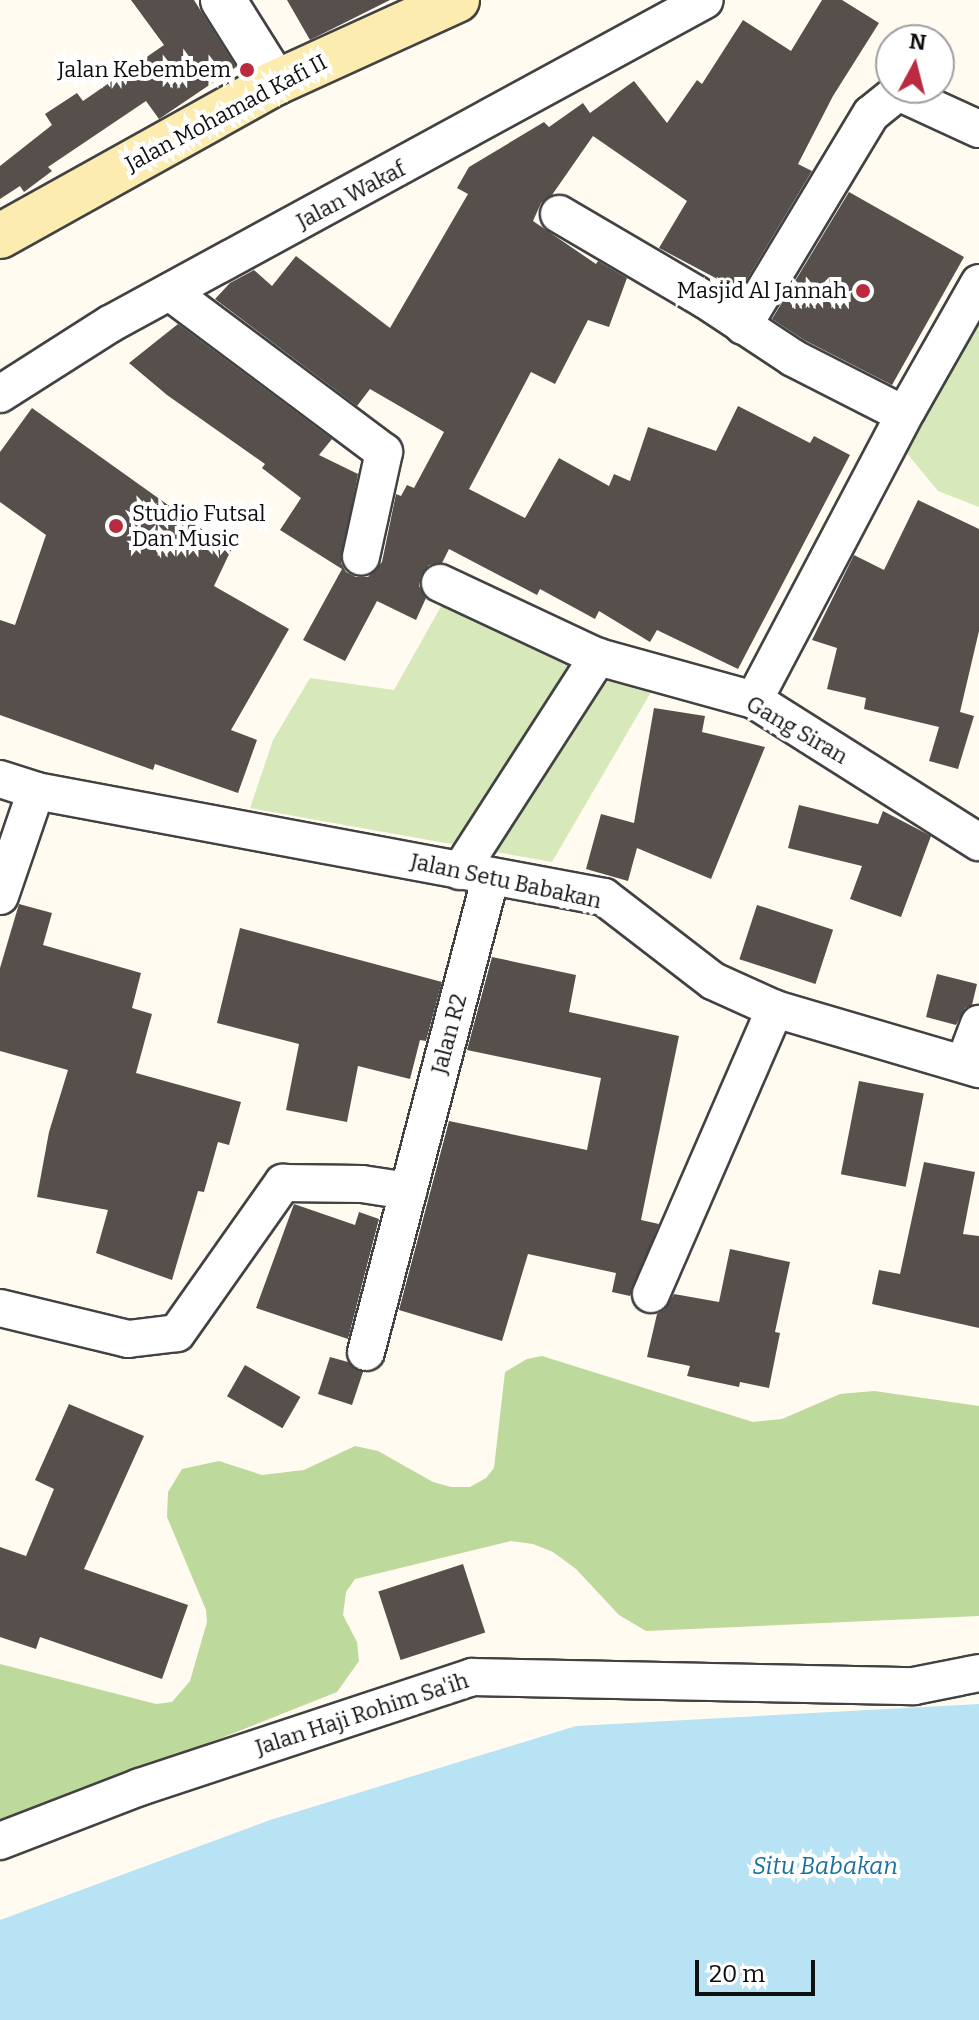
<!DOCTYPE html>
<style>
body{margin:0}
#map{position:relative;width:979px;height:2020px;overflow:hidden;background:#fffbf1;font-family:Bitter,serif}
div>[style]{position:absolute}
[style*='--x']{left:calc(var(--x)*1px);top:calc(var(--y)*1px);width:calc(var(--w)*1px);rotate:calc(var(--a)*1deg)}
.green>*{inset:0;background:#d7e8bb}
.forest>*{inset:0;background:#bdd99b}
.water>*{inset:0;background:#b7e3f4}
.building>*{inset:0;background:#574f4b;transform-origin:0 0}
.roads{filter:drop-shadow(2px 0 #424242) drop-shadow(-2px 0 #424242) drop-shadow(0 2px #424242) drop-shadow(0 -2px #424242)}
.minor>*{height:36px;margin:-18px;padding:0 18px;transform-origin:18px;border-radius:18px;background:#fff}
.tertiary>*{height:44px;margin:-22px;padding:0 22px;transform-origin:22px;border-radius:22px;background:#fff}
.secondary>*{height:44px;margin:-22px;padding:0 22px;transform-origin:22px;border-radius:22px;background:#fcecaf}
.dots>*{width:22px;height:22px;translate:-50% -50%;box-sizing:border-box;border:4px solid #fff;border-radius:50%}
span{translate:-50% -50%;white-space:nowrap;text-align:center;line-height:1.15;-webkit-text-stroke:8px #fff;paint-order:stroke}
.poi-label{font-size:22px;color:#0f0f0f}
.right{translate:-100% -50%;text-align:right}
.left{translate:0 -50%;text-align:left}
.street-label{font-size:22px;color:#0f0f0f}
.water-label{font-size:24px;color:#1b719d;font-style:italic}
.north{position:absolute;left:875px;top:24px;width:80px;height:80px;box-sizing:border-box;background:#fff;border:2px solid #9f9f9f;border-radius:50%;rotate:7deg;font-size:22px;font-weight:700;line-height:32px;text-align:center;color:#0f0f0f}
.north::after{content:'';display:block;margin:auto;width:28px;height:36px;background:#bb2b3f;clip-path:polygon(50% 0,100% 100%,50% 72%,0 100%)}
.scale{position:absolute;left:695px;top:1960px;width:120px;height:36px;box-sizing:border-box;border:4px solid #0f0f0f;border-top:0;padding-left:10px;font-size:24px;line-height:28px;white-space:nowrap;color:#0f0f0f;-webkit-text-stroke:6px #fff;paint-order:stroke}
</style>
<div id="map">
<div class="green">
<i style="clip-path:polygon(979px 313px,979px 507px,938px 491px,905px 451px)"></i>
<i style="clip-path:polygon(457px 578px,668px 663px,552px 862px,250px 808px,273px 740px,310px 678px,394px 690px)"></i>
</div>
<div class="forest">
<i style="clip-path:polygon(542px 1356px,753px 1422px,782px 1419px,840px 1394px,874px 1391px,979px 1406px,979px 1616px,646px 1631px,619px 1615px,576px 1569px,553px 1552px,533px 1544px,511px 1541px,355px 1579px,346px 1592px,343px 1615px,357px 1642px,359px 1661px,337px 1692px,0 1826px,0 1664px,156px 1704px,172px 1702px,190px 1681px,207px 1622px,206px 1610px,167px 1517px,168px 1492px,182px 1469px,219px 1461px,262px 1475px,304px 1470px,355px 1446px,378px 1451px,433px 1482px,451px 1487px,470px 1487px,486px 1478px,494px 1468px,505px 1372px,527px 1359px)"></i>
</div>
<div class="water">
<i style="clip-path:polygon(979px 1704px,979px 2020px,0 2020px,0 1920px,270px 1820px,576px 1726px)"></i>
</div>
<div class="building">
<i style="clip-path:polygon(131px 0,194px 0,236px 67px,159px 119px,146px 101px,48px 167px,52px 171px,24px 192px,20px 186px,0 199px,0 166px,52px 125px,45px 114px,77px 93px,83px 101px,164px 45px)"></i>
<i style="clip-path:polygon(287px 0,390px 0,310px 40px)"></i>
<i style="clip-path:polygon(822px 0,842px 0,879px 23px,833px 96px,798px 164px,812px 171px,740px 291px,659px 248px,687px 201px,593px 136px,552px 195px,541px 203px,533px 221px,596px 264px,598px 261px,627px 278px,609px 327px,588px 320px,555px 384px,531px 372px,469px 489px,525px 518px,559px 458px,609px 486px,614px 474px,630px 481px,648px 427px,716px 451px,738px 406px,810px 443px,814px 436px,850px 455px,738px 669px,657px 630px,650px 642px,599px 611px,595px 619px,540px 589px,537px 595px,449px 549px,442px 563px,429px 565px,421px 575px,419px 586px,426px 598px,416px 620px,377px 601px,345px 661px,303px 640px,342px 569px,280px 530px,301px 498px,262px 468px,265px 464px,167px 395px,129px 363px,178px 324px,332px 439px,319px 455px,358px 474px,341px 563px,346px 572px,356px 577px,368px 577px,382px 562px,396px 494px,401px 496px,407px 485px,414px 488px,444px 432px,370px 389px,357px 406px,215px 299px,230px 283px,254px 270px,272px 286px,296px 256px,390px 328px,468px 194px,457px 188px,469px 167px,544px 122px,549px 127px,583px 103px,590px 113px,634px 81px,667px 123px,697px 80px,702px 84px,743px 20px,791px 51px)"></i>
<i style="clip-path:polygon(849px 192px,964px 257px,892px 385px,804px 340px,772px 319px)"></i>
<i style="clip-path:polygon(32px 408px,231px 550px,214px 586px,289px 629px,231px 730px,257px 740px,238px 793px,155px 764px,153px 770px,0 715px,0 620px,15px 625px,46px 535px,0 502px,0 452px)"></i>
<i style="clip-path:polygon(918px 500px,979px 529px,979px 631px,960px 712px,974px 716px,958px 769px,929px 761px,939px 727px,864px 709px,866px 698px,827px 689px,837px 648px,812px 640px,854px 555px,884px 570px)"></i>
<i style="clip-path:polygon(654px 708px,705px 716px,702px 732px,765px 747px,711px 879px,637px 848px,628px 881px,586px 869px,601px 814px,634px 823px)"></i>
<i style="clip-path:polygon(799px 805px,878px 824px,883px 811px,931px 836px,901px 917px,850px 899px,862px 866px,788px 848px)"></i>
<i style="clip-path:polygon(19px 904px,52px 913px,43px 945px,141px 973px,132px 1008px,152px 1014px,136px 1073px,241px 1102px,229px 1145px,218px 1142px,204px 1192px,198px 1191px,172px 1280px,96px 1253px,108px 1210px,37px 1197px,49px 1132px,68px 1070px,0 1051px,0 968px)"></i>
<i style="left:757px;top:905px;width:80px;height:57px;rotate:18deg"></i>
<i style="clip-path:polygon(240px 928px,442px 982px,426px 1041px,420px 1040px,410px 1079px,358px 1066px,347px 1122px,286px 1110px,299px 1044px,217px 1023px)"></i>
<i style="clip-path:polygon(492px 957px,576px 975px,569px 1012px,679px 1036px,641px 1220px,659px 1224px,630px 1296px,612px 1292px,616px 1273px,528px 1254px,502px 1341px,399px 1310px,449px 1121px,587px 1150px,601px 1078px,467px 1050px)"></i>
<i style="clip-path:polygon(937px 974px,977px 984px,972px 1005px,965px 1008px,956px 1025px,926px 1017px)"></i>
<i style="left:859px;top:1081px;width:66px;height:95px;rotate:11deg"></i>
<i style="clip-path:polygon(924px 1162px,975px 1172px,963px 1234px,979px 1236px,979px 1328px,872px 1304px,879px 1270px,900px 1274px)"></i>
<i style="clip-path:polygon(294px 1204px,355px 1225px,359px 1212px,379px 1219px,348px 1339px,256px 1308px)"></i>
<i style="clip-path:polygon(730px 1249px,790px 1262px,775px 1332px,780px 1333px,769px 1388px,740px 1382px,739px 1387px,687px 1376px,690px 1366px,647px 1357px,657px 1314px,664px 1310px,674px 1294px,719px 1302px)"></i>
<i style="clip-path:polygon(330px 1357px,348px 1362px,363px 1372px,352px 1405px,318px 1394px)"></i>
<i style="left:245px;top:1365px;width:64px;height:36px;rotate:30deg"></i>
<i style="clip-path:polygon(69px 1404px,144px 1436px,84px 1569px,188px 1605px,162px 1679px,40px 1637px,36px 1649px,0 1637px,0 1547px,26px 1556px,54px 1489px,35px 1480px)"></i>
<i style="left:463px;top:1564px;width:72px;height:89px;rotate:72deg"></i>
</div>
<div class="roads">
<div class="minor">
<i style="--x:559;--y:214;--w:168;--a:30.4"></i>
<i style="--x:704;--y:299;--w:107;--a:33.5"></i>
<i style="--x:793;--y:358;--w:119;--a:27"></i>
<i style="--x:899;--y:412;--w:8;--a:-14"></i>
<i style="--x:907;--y:410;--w:146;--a:-60.4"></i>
<i style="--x:170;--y:292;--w:267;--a:36.8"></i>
<i style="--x:384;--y:452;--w:107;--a:102.4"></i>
<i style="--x:743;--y:326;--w:248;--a:-58.9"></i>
<i style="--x:871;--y:114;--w:35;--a:-39"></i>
<i style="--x:898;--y:92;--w:89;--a:24.6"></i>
<i style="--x:0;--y:394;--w:130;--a:-32.5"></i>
<i style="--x:110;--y:324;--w:677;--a:-28.57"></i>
<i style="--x:440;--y:583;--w:174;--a:25.1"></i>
<i style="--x:598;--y:657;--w:162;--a:15.4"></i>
<i style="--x:754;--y:700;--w:266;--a:32.3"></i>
<i style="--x:754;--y:700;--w:328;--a:-62.2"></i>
<i style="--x:0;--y:779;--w:38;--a:18"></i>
<i style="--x:36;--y:791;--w:578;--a:10.57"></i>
<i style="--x:604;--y:897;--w:138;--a:37.6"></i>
<i style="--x:713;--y:981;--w:68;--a:24.3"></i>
<i style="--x:775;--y:1009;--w:213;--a:16.4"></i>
<i style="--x:460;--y:871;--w:255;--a:-57.2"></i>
<i style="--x:0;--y:896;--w:111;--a:-71.1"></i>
<i style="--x:964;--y:1064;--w:43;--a:-69.4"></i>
<i style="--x:651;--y:1294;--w:311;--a:-66.5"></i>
<i style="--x:0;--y:1308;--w:132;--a:13.6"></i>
<i style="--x:128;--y:1339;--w:49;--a:-7"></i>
<i style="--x:177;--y:1333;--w:184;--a:-54.8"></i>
<i style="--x:283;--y:1183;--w:79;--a:0.7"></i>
<i style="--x:362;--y:1184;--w:47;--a:8.7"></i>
<i style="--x:366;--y:1352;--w:491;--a:-75.3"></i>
<i style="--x:0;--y:1841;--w:150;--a:-21.1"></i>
<i style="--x:140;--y:1787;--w:350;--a:-18.3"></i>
<i style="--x:472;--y:1677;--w:442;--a:1.2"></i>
<i style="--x:914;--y:1686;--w:66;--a:-11.3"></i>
</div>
<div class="tertiary">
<i style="--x:223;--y:0;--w:98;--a:57.9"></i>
</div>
<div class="secondary">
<i style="--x:0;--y:236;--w:315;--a:-29.1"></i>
<i style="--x:275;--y:83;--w:200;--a:-24.5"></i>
</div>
</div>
<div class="dots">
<i style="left:247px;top:70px;background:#bb2b3f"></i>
<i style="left:863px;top:291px;background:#bb2b3f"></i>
<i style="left:116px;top:526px;background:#bb2b3f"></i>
</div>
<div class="poi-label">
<span class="right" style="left:231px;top:70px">Jalan Kebembem</span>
<span class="right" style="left:847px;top:291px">Masjid Al Jannah</span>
<span class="left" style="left:132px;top:526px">Studio Futsal<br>Dan Music</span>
</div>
<div class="street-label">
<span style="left:226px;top:113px;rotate:-28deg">Jalan Mohamad Kafi II</span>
<span style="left:351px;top:195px;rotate:-28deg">Jalan Wakaf</span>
<span style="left:797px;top:730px;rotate:30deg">Gang Siran</span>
<span style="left:506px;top:881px;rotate:12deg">Jalan Setu Babakan</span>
<span style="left:449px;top:1034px;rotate:-75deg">Jalan R2</span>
<span style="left:362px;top:1714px;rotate:-18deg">Jalan Haji Rohim Sa'ih</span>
</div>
<div class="water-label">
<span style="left:825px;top:1867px">Situ Babakan</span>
</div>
<div class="north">N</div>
<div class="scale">20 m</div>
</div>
